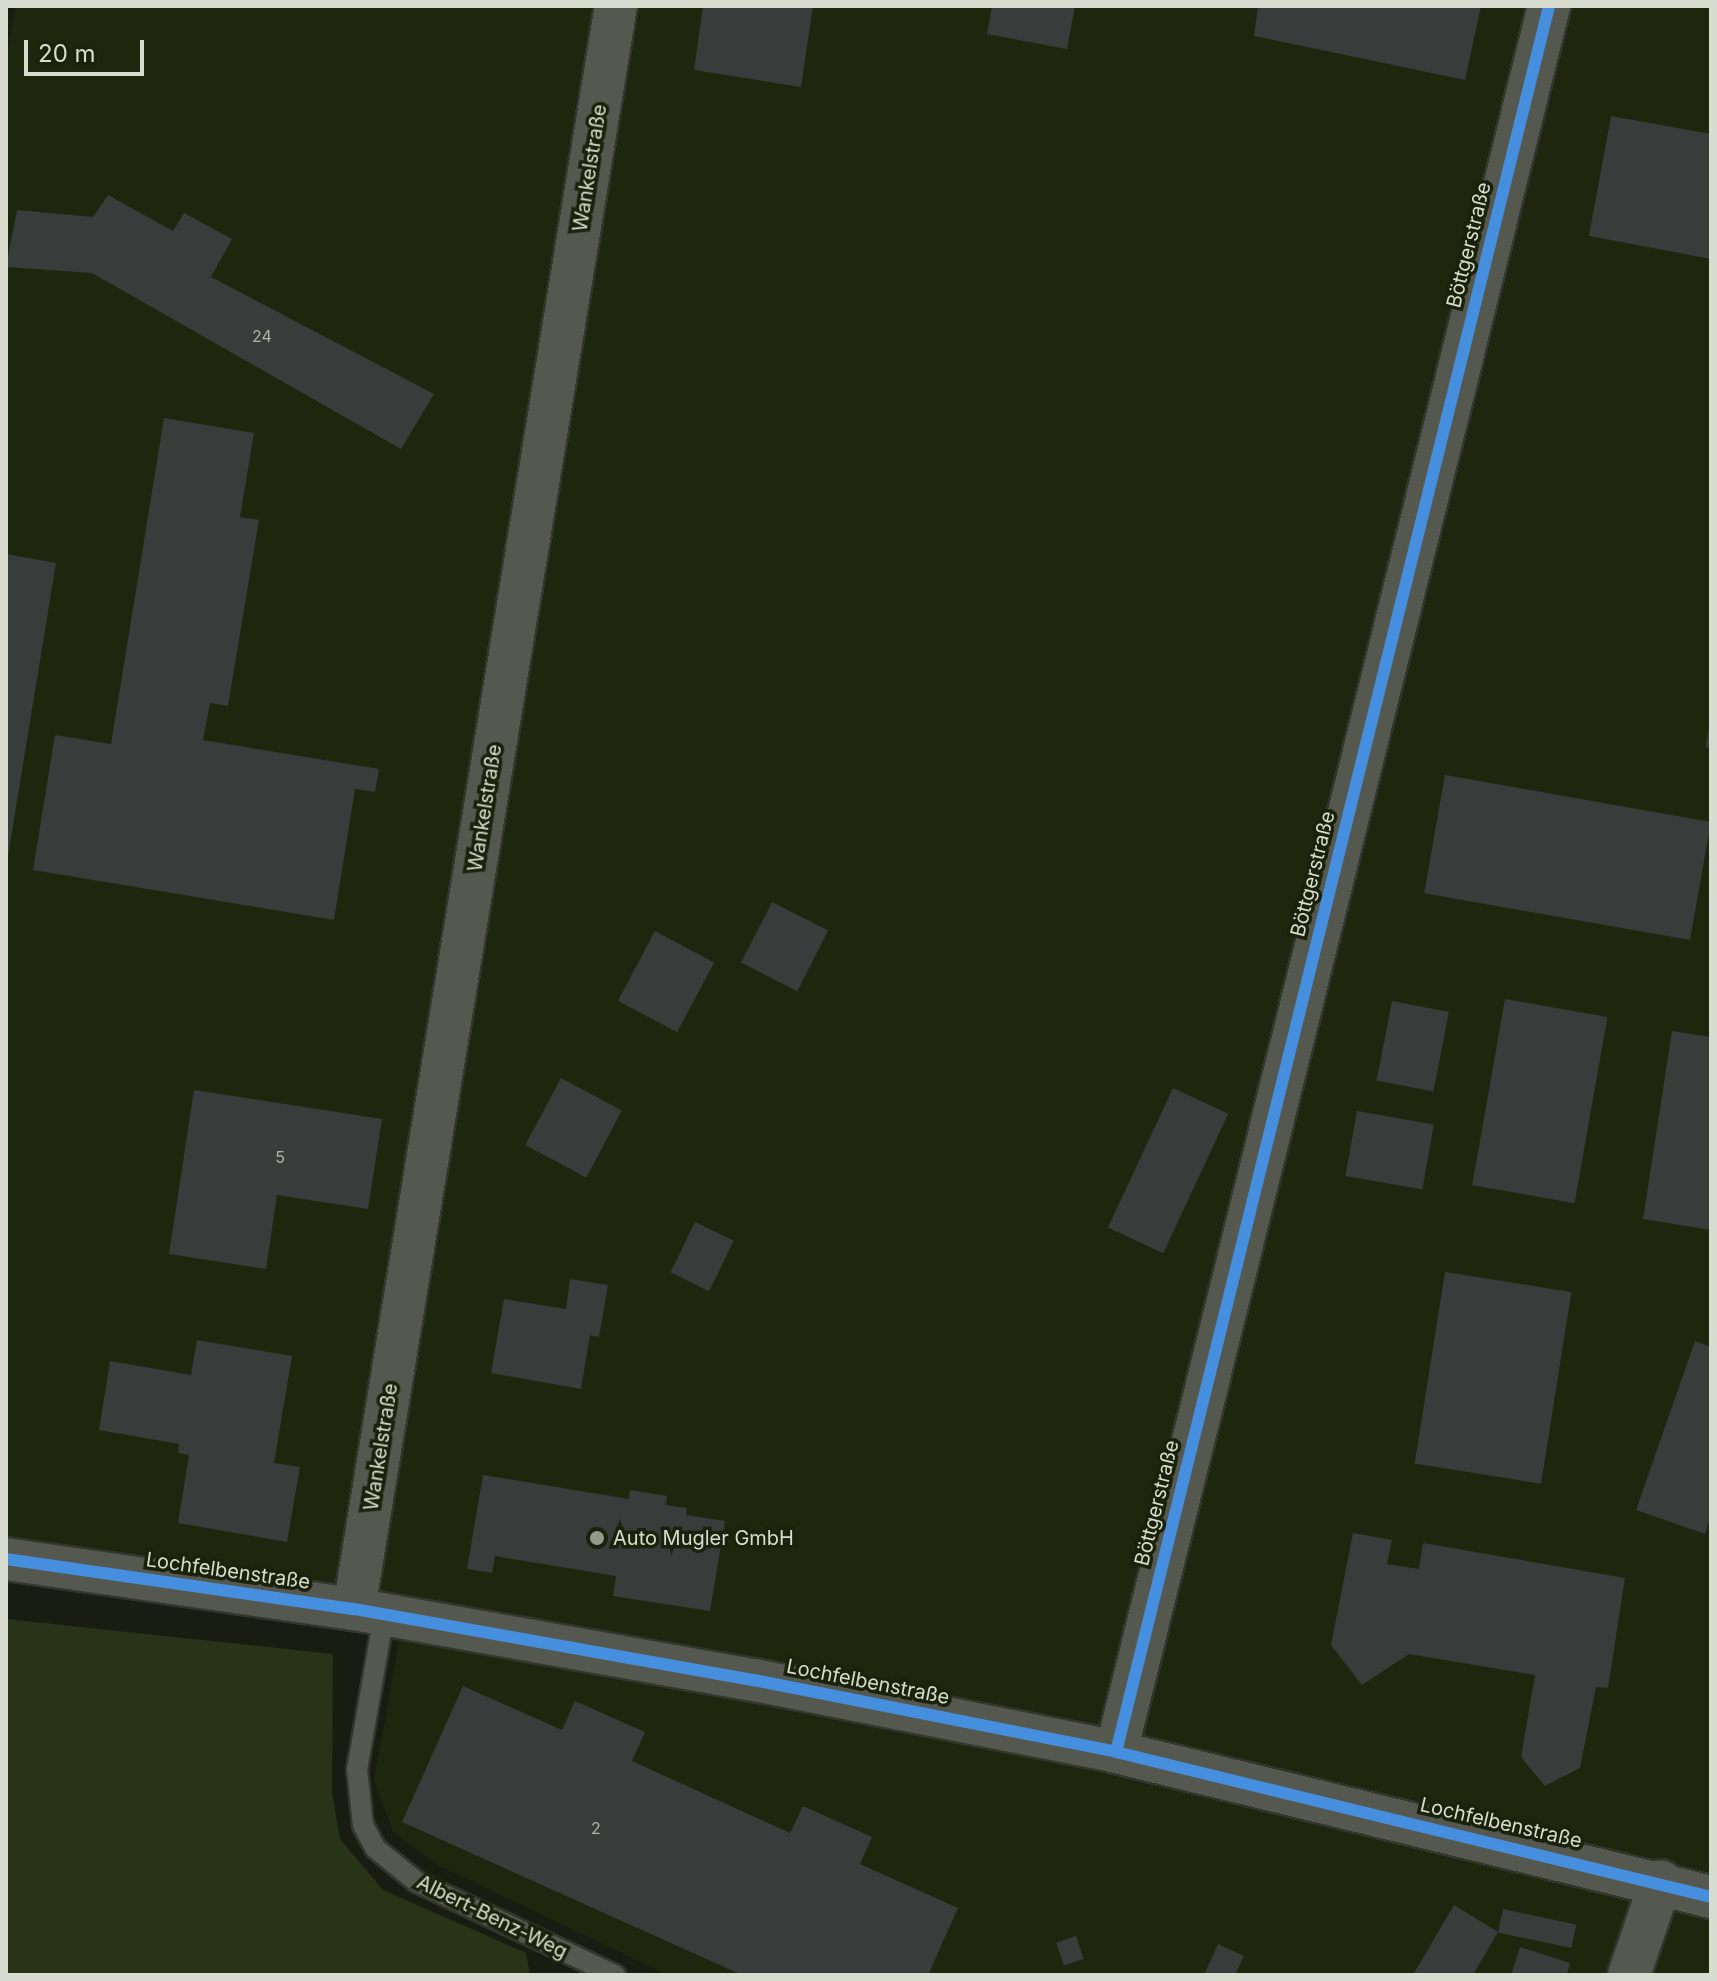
<!DOCTYPE html>
<meta charset="utf-8">
<style>
body{margin:0}
#map{position:relative;width:1717px;height:1981px;overflow:hidden;background:#191d11;font-family:Inter,sans-serif}
div>[style]{position:absolute}
[style*='--x']{left:calc(var(--x)*1px);top:calc(var(--y)*1px);width:calc(var(--w)*1px);rotate:calc(var(--a)*1deg)}
.built>*{inset:0;background:#1e270e}
.green>*{inset:0;background:#293317}
.building>*{inset:0;background:#383c3b;transform-origin:0 0}
.roads{filter:drop-shadow(2px 0 #32362d) drop-shadow(-2px 0 #32362d) drop-shadow(0 2px #32362d) drop-shadow(0 -2px #32362d)}
.service>*{height:20px;margin:-10px;padding:0 10px;transform-origin:10px;border-radius:10px;background:#54584f}
.minor>*{height:42px;margin:-21px;padding:0 21px;transform-origin:21px;border-radius:21px;background:#54584f}
.cycleway>*{height:12px;margin:-6px;padding:0 6px;transform-origin:6px;border-radius:6px;background:#468fdf}
.dots>*{width:22px;height:22px;translate:-50% -50%;box-sizing:border-box;border:4px solid #1a220c;border-radius:50%}
span{translate:-50% -50%;white-space:nowrap;text-align:center;line-height:1.15;-webkit-text-stroke:7px #1a220c;paint-order:stroke}
.number-label{font-size:16px;color:#afb4aa}
.number-label span{-webkit-text-stroke-width:0}
.street-label{font-size:20px;color:#d7dccf}
.poi-label{font-size:20px;color:#d7dccf}
.left{translate:0 -50%;text-align:left}
.frame{position:absolute;inset:0;border:8px solid #d7dccf;pointer-events:none}
.scale{position:absolute;left:24px;top:40px;width:120px;height:36px;box-sizing:border-box;border:4px solid #d7dccf;border-top:0;padding-left:10px;font-size:24px;line-height:28px;white-space:nowrap;color:#d7dccf;-webkit-text-stroke:6px #1a220c;paint-order:stroke}
</style>
<div id="map">
<div class="built">
<i style="clip-path:polygon(16px 6px,1711px 6px,1711px 1975px,668px 1975px,438px 1865px,393px 1832px,374px 1780px,405px 1608px,6px 1542px,6px 58px)"></i>
</div>
<div class="green">
<i style="clip-path:polygon(6px 1619px,333px 1654px,332px 1793px,340px 1839px,383px 1890px,526px 1953px,530px 1975px,6px 1975px)"></i>
</div>
<div class="building">
<i style="clip-path:polygon(703px 6px,813px 6px,801px 87px,694px 70px)"></i>
<i style="clip-path:polygon(992px 6px,1075px 6px,1067px 49px,987px 34px)"></i>
<i style="clip-path:polygon(1258px 6px,1481px 6px,1465px 80px,1254px 36px)"></i>
<i style="clip-path:polygon(1611px 116px,1711px 134px,1711px 259px,1589px 236px)"></i>
<i style="clip-path:polygon(108px 195px,173px 231px,184px 213px,232px 239px,211px 277px,434px 394px,401px 449px,92px 273px,6px 267px,17px 210px,93px 217px)"></i>
<i style="clip-path:polygon(164px 418px,254px 433px,240px 517px,259px 520px,228px 706px,210px 703px,203px 740px,379px 769px,375px 792px,355px 789px,334px 920px,33px 870px,55px 735px,111px 744px)"></i>
<i style="clip-path:polygon(6px 554px,56px 563px,8px 856px,6px 856px)"></i>
<i style="clip-path:polygon(1709px 726px,1711px 726px,1711px 748px,1706px 747px)"></i>
<i style="left:1445px;top:775px;width:270px;height:120px;rotate:10deg"></i>
<i style="left:772px;top:902px;width:63px;height:68px;rotate:27deg"></i>
<i style="left:655px;top:931px;width:67px;height:79px;rotate:28deg"></i>
<i style="left:1505px;top:999px;width:104px;height:189px;rotate:10deg"></i>
<i style="left:1392px;top:1001px;width:58px;height:81px;rotate:11deg"></i>
<i style="clip-path:polygon(1672px 1031px,1711px 1037px,1711px 1230px,1643px 1219px)"></i>
<i style="left:561px;top:1078px;width:69px;height:76px;rotate:28deg"></i>
<i style="left:1173px;top:1088px;width:61px;height:154px;rotate:25deg"></i>
<i style="clip-path:polygon(194px 1090px,382px 1119px,368px 1209px,277px 1195px,266px 1269px,169px 1254px)"></i>
<i style="left:1357px;top:1111px;width:78px;height:66px;rotate:10deg"></i>
<i style="left:695px;top:1222px;width:43px;height:56px;rotate:26deg"></i>
<i style="left:1445px;top:1272px;width:128px;height:194px;rotate:9deg"></i>
<i style="clip-path:polygon(570px 1279px,608px 1285px,599px 1337px,590px 1335px,581px 1389px,491px 1373px,504px 1299px,566px 1309px)"></i>
<i style="clip-path:polygon(197px 1340px,292px 1356px,274px 1463px,300px 1467px,287px 1542px,178px 1523px,189px 1455px,178px 1453px,179px 1444px,99px 1430px,110px 1361px,191px 1375px)"></i>
<i style="clip-path:polygon(1695px 1341px,1711px 1347px,1711px 1515px,1705px 1534px,1636px 1510px)"></i>
<i style="clip-path:polygon(483px 1475px,629px 1499px,630px 1490px,667px 1496px,666px 1505px,687px 1508px,686px 1515px,725px 1521px,710px 1611px,613px 1596px,616px 1576px,495px 1556px,492px 1573px,467px 1569px)"></i>
<i style="clip-path:polygon(1353px 1533px,1392px 1540px,1387px 1564px,1419px 1569px,1423px 1543px,1625px 1578px,1608px 1688px,1596px 1687px,1580px 1768px,1545px 1786px,1521px 1757px,1535px 1675px,1409px 1654px,1362px 1685px,1331px 1645px)"></i>
<i style="clip-path:polygon(463px 1686px,562px 1730px,575px 1701px,645px 1732px,632px 1761px,790px 1833px,803px 1806px,872px 1837px,860px 1864px,958px 1908px,928px 1975px,742px 1975px,402px 1822px)"></i>
<i style="clip-path:polygon(1454px 1905px,1498px 1932px,1473px 1975px,1413px 1975px)"></i>
<i style="left:1503px;top:1909px;width:75px;height:24px;rotate:12deg"></i>
<i style="left:1076px;top:1936px;width:24px;height:21px;rotate:71deg"></i>
<i style="clip-path:polygon(1218px 1944px,1244px 1956px,1235px 1975px,1204px 1975px)"></i>
<i style="clip-path:polygon(1520px 1947px,1570px 1963px,1567px 1975px,1511px 1975px)"></i>
</div>
<div class="roads">
<div class="service">
<i style="--x:384;--y:1615;--w:156;--a:99.9"></i>
<i style="--x:357;--y:1769;--w:56;--a:83.9"></i>
<i style="--x:363;--y:1825;--w:26;--a:62"></i>
<i style="--x:375;--y:1848;--w:54;--a:39"></i>
<i style="--x:417;--y:1882;--w:219;--a:25.2"></i>
</div>
<div class="minor">
<i style="--x:6;--y:1559;--w:352;--a:8.2"></i>
<i style="--x:354;--y:1609;--w:406;--a:10.1"></i>
<i style="--x:754;--y:1680;--w:369;--a:11.2"></i>
<i style="--x:1116;--y:1752;--w:612;--a:13.7"></i>
<i style="--x:354;--y:1609;--w:1624;--a:-80.72"></i>
<i style="--x:1116;--y:1752;--w:1799;--a:-76.07"></i>
<i style="--x:1629;--y:1975;--w:99;--a:-71.2"></i>
</div>
</div>
<div class="cycleway">
<i style="--x:6;--y:1559;--w:352;--a:8.2"></i>
<i style="--x:354;--y:1609;--w:406;--a:10.1"></i>
<i style="--x:754;--y:1680;--w:369;--a:11.2"></i>
<i style="--x:1116;--y:1752;--w:612;--a:13.7"></i>
<i style="--x:1116;--y:1752;--w:1799;--a:-76.07"></i>
</div>
<div class="dots">
<i style="left:597px;top:1538px;background:#94998c"></i>
</div>
<div class="number-label">
<span style="left:262px;top:336px">24</span>
<span style="left:280px;top:1157px">5</span>
<span style="left:596px;top:1828px">2</span>
</div>
<div class="street-label">
<span style="left:590px;top:168px;rotate:-81deg">Wankelstraße</span>
<span style="left:1469px;top:245px;rotate:-76deg">Böttgerstraße</span>
<span style="left:485px;top:808px;rotate:-81deg">Wankelstraße</span>
<span style="left:1313px;top:874px;rotate:-76deg">Böttgerstraße</span>
<span style="left:381px;top:1447px;rotate:-81deg">Wankelstraße</span>
<span style="left:1157px;top:1503px;rotate:-76deg">Böttgerstraße</span>
<span style="left:228px;top:1571px;rotate:8deg">Lochfelbenstraße</span>
<span style="left:868px;top:1682px;rotate:11deg">Lochfelbenstraße</span>
<span style="left:1501px;top:1823px;rotate:13deg">Lochfelbenstraße</span>
<span style="left:492px;top:1917px;rotate:26deg">Albert-Benz-Weg</span>
</div>
<div class="poi-label">
<span class="left" style="left:613px;top:1538px">Auto Mugler GmbH</span>
</div>
<div class="frame"></div>
<div class="scale">20 m</div>
</div>
